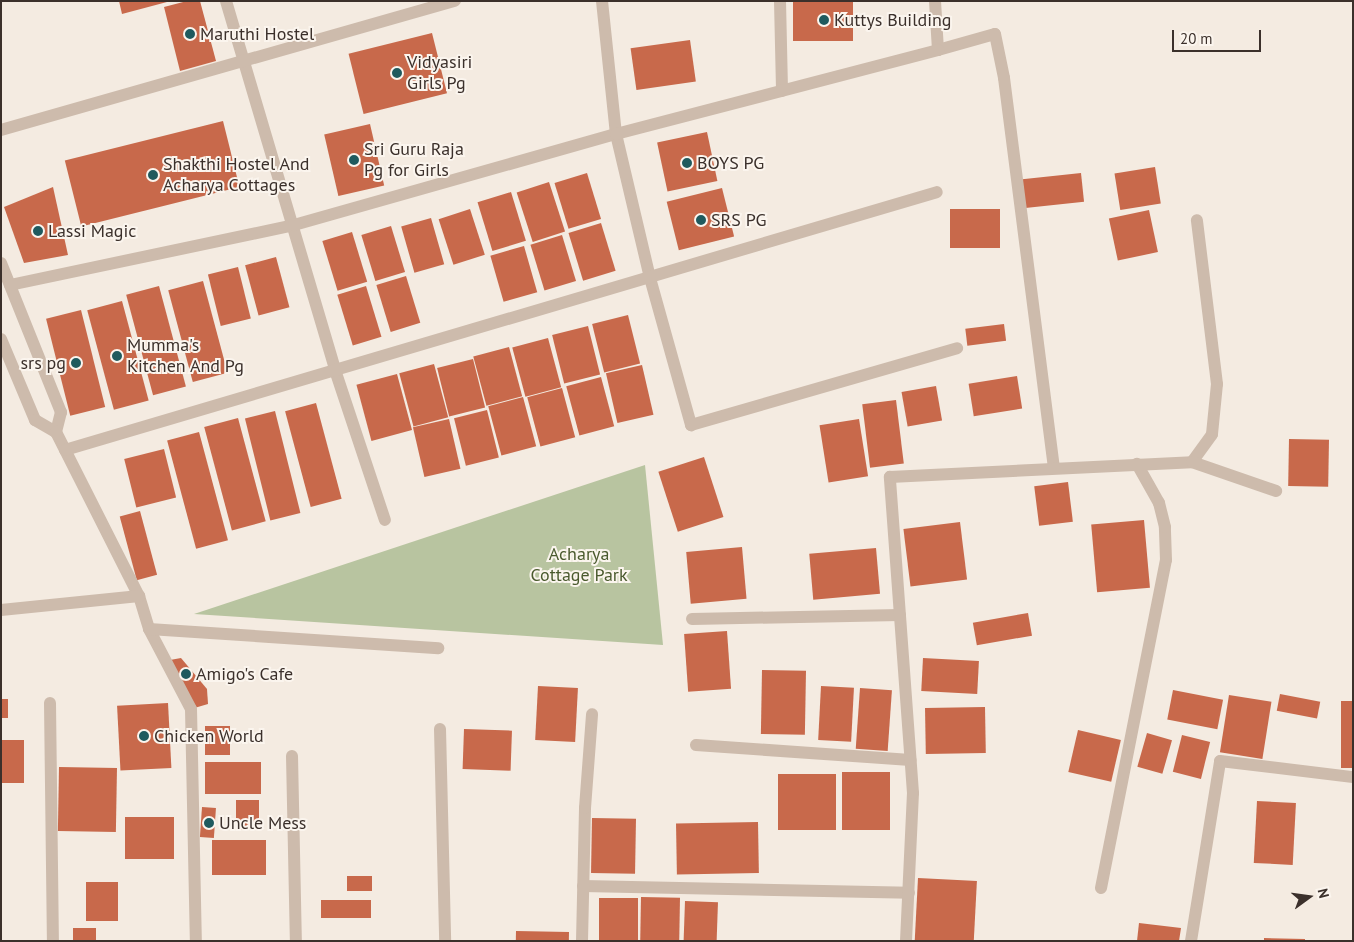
<!DOCTYPE html>
<style>
body{margin:0}
#map{position:relative;width:1354px;height:942px;overflow:hidden;background:#f4ebe1;font-family:"PT Sans",sans-serif}
div>[style]{position:absolute}
[style*='--x']{left:calc(var(--x)*1px);top:calc(var(--y)*1px);width:calc(var(--w)*1px);rotate:calc(var(--a)*1deg)}
.green>*{inset:0;background:#b8c4a0}
.building>*{inset:0;background:#c8694b;transform-origin:0 0}
.minor>*{height:12px;margin:-6px;padding:0 6px;transform-origin:6px;border-radius:6px;background:#cdbbac}
.dots>*{width:14px;height:14px;translate:-50% -50%;box-sizing:border-box;border:2px solid #fbf5ee;border-radius:50%}
span{translate:-50% -50%;white-space:nowrap;text-align:center;line-height:1.15;-webkit-text-stroke:4px #fbf5ee;paint-order:stroke}
.poi-label{font-size:18px;color:#3b302b}
.left{translate:0 -50%;text-align:left}
.right{translate:-100% -50%;text-align:right}
.park-label{font-size:18px;color:#4a5a2e}
.frame{position:absolute;inset:0;border:2px solid #3b302b;pointer-events:none}
.north{position:absolute;left:1284px;top:872px;width:50px;height:50px;-webkit-text-stroke:4px #fbf5ee;paint-order:stroke;rotate:76deg;font-size:14px;font-weight:700;line-height:20px;text-align:center;color:#3b302b}
.north::after{content:'';display:block;margin:auto;width:18px;height:22px;background:#3b302b;clip-path:polygon(50% 0,100% 100%,50% 72%,0 100%)}
.scale{position:absolute;left:1172px;top:30px;width:89px;height:22px;box-sizing:border-box;border:2px solid #3b302b;border-top:0;padding-left:6px;font-size:15px;line-height:18px;white-space:nowrap;color:#3b302b;-webkit-text-stroke:4px #fbf5ee;paint-order:stroke}
</style>
<div id="map">
<div class="green">
<i style="clip-path:polygon(645px 465px,663px 645px,194px 614px)"></i>
</div>
<div class="building">
<i style="clip-path:polygon(119px 1px,167px 1px,167px 2px,122px 14px)"></i>
<i style="clip-path:polygon(187px 1px,200px 1px,216px 61px,180px 71px,164px 7px)"></i>
<i style="left:793px;top:1px;width:60px;height:40px"></i>
<i style="left:432px;top:33px;width:62px;height:86px;rotate:76deg"></i>
<i style="left:690px;top:40px;width:42px;height:60px;rotate:82deg"></i>
<i style="left:223px;top:121px;width:68px;height:163px;rotate:76deg"></i>
<i style="left:370px;top:124px;width:63px;height:47px;rotate:77deg"></i>
<i style="left:707px;top:132px;width:50px;height:51px;rotate:78deg"></i>
<i style="left:1155px;top:167px;width:37px;height:41px;rotate:81deg"></i>
<i style="left:587px;top:173px;width:48px;height:34px;rotate:73deg"></i>
<i style="left:1081px;top:173px;width:29px;height:59px;rotate:84deg"></i>
<i style="left:549px;top:182px;width:52px;height:34px;rotate:72deg"></i>
<i style="clip-path:polygon(53px 187px,68px 255px,24px 263px,4px 207px)"></i>
<i style="left:722px;top:188px;width:50px;height:57px;rotate:76deg"></i>
<i style="left:511px;top:192px;width:51px;height:35px;rotate:73deg"></i>
<i style="left:470px;top:209px;width:48px;height:33px;rotate:72deg"></i>
<i style="left:950px;top:209px;width:50px;height:39px"></i>
<i style="left:1149px;top:210px;width:43px;height:41px;rotate:78deg"></i>
<i style="left:431px;top:218px;width:48px;height:31px;rotate:74deg"></i>
<i style="left:601px;top:223px;width:50px;height:34px;rotate:73deg"></i>
<i style="left:391px;top:226px;width:48px;height:31px;rotate:73deg"></i>
<i style="left:352px;top:232px;width:52px;height:31px;rotate:73deg"></i>
<i style="left:562px;top:235px;width:48px;height:33px;rotate:73deg"></i>
<i style="left:524px;top:246px;width:48px;height:35px;rotate:74deg"></i>
<i style="left:276px;top:257px;width:52px;height:32px;rotate:75deg"></i>
<i style="left:238px;top:267px;width:53px;height:31px;rotate:76deg"></i>
<i style="left:406px;top:276px;width:49px;height:31px;rotate:73deg"></i>
<i style="left:203px;top:281px;width:95px;height:36px;rotate:75deg"></i>
<i style="left:159px;top:286px;width:104px;height:34px;rotate:75deg"></i>
<i style="left:366px;top:286px;width:53px;height:30px;rotate:73deg"></i>
<i style="left:122px;top:301px;width:103px;height:36px;rotate:75deg"></i>
<i style="left:81px;top:310px;width:100px;height:36px;rotate:76deg"></i>
<i style="left:628px;top:315px;width:50px;height:37px;rotate:76deg"></i>
<i style="left:1004px;top:324px;width:17px;height:39px;rotate:83deg"></i>
<i style="left:588px;top:326px;width:50px;height:37px;rotate:76deg"></i>
<i style="left:548px;top:338px;width:51px;height:37px;rotate:75deg"></i>
<i style="left:509px;top:347px;width:51px;height:37px;rotate:75deg"></i>
<i style="left:473px;top:359px;width:50px;height:37px;rotate:76deg"></i>
<i style="left:434px;top:364px;width:55px;height:36px;rotate:75deg"></i>
<i style="left:642px;top:365px;width:51px;height:37px;rotate:77deg"></i>
<i style="left:397px;top:374px;width:58px;height:42px;rotate:75deg"></i>
<i style="left:1017px;top:376px;width:33px;height:49px;rotate:81deg"></i>
<i style="left:601px;top:377px;width:51px;height:36px;rotate:75deg"></i>
<i style="left:936px;top:386px;width:35px;height:35px;rotate:80deg"></i>
<i style="left:562px;top:388px;width:51px;height:36px;rotate:75deg"></i>
<i style="left:523px;top:397px;width:51px;height:36px;rotate:75deg"></i>
<i style="left:896px;top:400px;width:64px;height:34px;rotate:83deg"></i>
<i style="left:316px;top:403px;width:99px;height:32px;rotate:75deg"></i>
<i style="left:487px;top:410px;width:49px;height:34px;rotate:76deg"></i>
<i style="left:275px;top:411px;width:105px;height:31px;rotate:76deg"></i>
<i style="left:238px;top:418px;width:107px;height:35px;rotate:75deg"></i>
<i style="left:449px;top:419px;width:51px;height:37px;rotate:77deg"></i>
<i style="left:859px;top:419px;width:58px;height:40px;rotate:81deg"></i>
<i style="left:199px;top:432px;width:112px;height:33px;rotate:75deg"></i>
<i style="left:1289px;top:439px;width:40px;height:47px;rotate:1deg"></i>
<i style="left:164px;top:449px;width:50px;height:41px;rotate:76deg"></i>
<i style="left:704px;top:457px;width:63px;height:48px;rotate:72deg"></i>
<i style="left:1068px;top:482px;width:40px;height:34px;rotate:83deg"></i>
<i style="left:140px;top:511px;width:66px;height:21px;rotate:75deg"></i>
<i style="left:1144px;top:520px;width:68px;height:53px;rotate:85deg"></i>
<i style="left:960px;top:522px;width:58px;height:57px;rotate:83deg"></i>
<i style="left:742px;top:547px;width:52px;height:56px;rotate:85deg"></i>
<i style="left:876px;top:548px;width:46px;height:67px;rotate:85deg"></i>
<i style="left:1028px;top:613px;width:23px;height:56px;rotate:80deg"></i>
<i style="left:727px;top:631px;width:58px;height:43px;rotate:86deg"></i>
<i style="clip-path:polygon(181px 658px,207px 689px,208px 704px,191px 709px,170px 660px)"></i>
<i style="left:923px;top:658px;width:56px;height:33px;rotate:3deg"></i>
<i style="left:762px;top:670px;width:44px;height:64px;rotate:1deg"></i>
<i style="left:538px;top:686px;width:40px;height:54px;rotate:3deg"></i>
<i style="left:821px;top:686px;width:33px;height:54px;rotate:3deg"></i>
<i style="left:860px;top:688px;width:32px;height:61px;rotate:4deg"></i>
<i style="left:1173px;top:690px;width:51px;height:30px;rotate:11deg"></i>
<i style="left:1280px;top:694px;width:41px;height:17px;rotate:11deg"></i>
<i style="left:1229px;top:695px;width:43px;height:58px;rotate:9deg"></i>
<i style="left:1px;top:699px;width:7px;height:19px"></i>
<i style="left:1341px;top:701px;width:12px;height:67px"></i>
<i style="left:168px;top:703px;width:65px;height:51px;rotate:87deg"></i>
<i style="left:985px;top:707px;width:46px;height:60px;rotate:89deg"></i>
<i style="left:205px;top:726px;width:25px;height:29px"></i>
<i style="left:464px;top:729px;width:48px;height:40px;rotate:2deg"></i>
<i style="left:1078px;top:730px;width:44px;height:43px;rotate:13deg"></i>
<i style="left:1147px;top:733px;width:26px;height:35px;rotate:16deg"></i>
<i style="left:1182px;top:735px;width:29px;height:38px;rotate:14deg"></i>
<i style="left:1px;top:740px;width:23px;height:43px"></i>
<i style="left:205px;top:762px;width:56px;height:32px"></i>
<i style="left:59px;top:767px;width:58px;height:64px;rotate:1deg"></i>
<i style="left:842px;top:772px;width:48px;height:58px"></i>
<i style="left:836px;top:774px;width:56px;height:58px;rotate:90deg"></i>
<i style="left:236px;top:800px;width:23px;height:30px"></i>
<i style="left:1257px;top:801px;width:39px;height:62px;rotate:3deg"></i>
<i style="left:202px;top:807px;width:14px;height:30px;rotate:4deg"></i>
<i style="left:125px;top:817px;width:49px;height:42px"></i>
<i style="left:592px;top:818px;width:44px;height:55px;rotate:1deg"></i>
<i style="left:758px;top:822px;width:51px;height:82px;rotate:89deg"></i>
<i style="left:212px;top:840px;width:54px;height:35px"></i>
<i style="left:347px;top:876px;width:25px;height:15px"></i>
<i style="left:918px;top:878px;width:59px;height:62px;rotate:3deg"></i>
<i style="left:86px;top:882px;width:32px;height:39px"></i>
<i style="left:641px;top:897px;width:39px;height:44px;rotate:1deg"></i>
<i style="left:599px;top:898px;width:39px;height:43px"></i>
<i style="left:321px;top:900px;width:50px;height:18px"></i>
<i style="left:685px;top:901px;width:33px;height:40px;rotate:2deg"></i>
<i style="clip-path:polygon(1139px 923px,1181px 928px,1179px 941px,1137px 941px)"></i>
<i style="left:73px;top:928px;width:23px;height:13px"></i>
<i style="left:516px;top:931px;width:53px;height:10px;rotate:1deg"></i>
<i style="clip-path:polygon(1264px 938px,1305px 939px,1305px 941px,1264px 941px)"></i>
</div>
<div class="minor">
<i style="--x:226;--y:1;--w:385;--a:73.5"></i>
<i style="--x:335;--y:370;--w:158;--a:71.6"></i>
<i style="--x:602;--y:1;--w:134;--a:84"></i>
<i style="--x:616;--y:134;--w:148;--a:76.7"></i>
<i style="--x:650;--y:278;--w:153;--a:74.4"></i>
<i style="--x:691;--y:425;--w:277;--a:-16.1"></i>
<i style="--x:780;--y:1;--w:90;--a:88.7"></i>
<i style="--x:935;--y:1;--w:49;--a:86.5"></i>
<i style="--x:938;--y:50;--w:59;--a:-15.7"></i>
<i style="--x:995;--y:34;--w:45;--a:78.4"></i>
<i style="--x:1004;--y:78;--w:392;--a:82.7"></i>
<i style="--x:1;--y:130;--w:472;--a:-15.9"></i>
<i style="--x:1;--y:263;--w:161;--a:68.1"></i>
<i style="--x:61;--y:412;--w:21;--a:104"></i>
<i style="--x:10;--y:285;--w:290;--a:-11.9"></i>
<i style="--x:294;--y:225;--w:335;--a:-15.8"></i>
<i style="--x:616;--y:134;--w:333;--a:-14.6"></i>
<i style="--x:1;--y:339;--w:88;--a:67.2"></i>
<i style="--x:35;--y:420;--w:24;--a:30"></i>
<i style="--x:56;--y:432;--w:184;--a:63.2"></i>
<i style="--x:139;--y:596;--w:34;--a:73"></i>
<i style="--x:149;--y:629;--w:90;--a:62.3"></i>
<i style="--x:191;--y:709;--w:232;--a:88.8"></i>
<i style="--x:65;--y:450;--w:909;--a:-16.48"></i>
<i style="--x:1192;--y:462;--w:34;--a:-54"></i>
<i style="--x:1212;--y:434;--w:50;--a:-84.3"></i>
<i style="--x:1217;--y:384;--w:165;--a:-97"></i>
<i style="--x:1;--y:610;--w:139;--a:-5.8"></i>
<i style="--x:692;--y:619;--w:208;--a:-1.1"></i>
<i style="--x:149;--y:629;--w:290;--a:3.8"></i>
<i style="--x:50;--y:703;--w:238;--a:89.3"></i>
<i style="--x:440;--y:729;--w:212;--a:88.6"></i>
<i style="--x:696;--y:745;--w:215;--a:4"></i>
<i style="--x:292;--y:756;--w:185;--a:88.8"></i>
<i style="--x:583;--y:886;--w:326;--a:1.2"></i>
<i style="--x:1101;--y:888;--w:334;--a:-78.8"></i>
<i style="--x:1166;--y:560;--w:33;--a:-92"></i>
<i style="--x:1165;--y:527;--w:25;--a:-104"></i>
<i style="--x:1159;--y:503;--w:45;--a:-119.4"></i>
<i style="--x:582;--y:941;--w:133;--a:-88.7"></i>
<i style="--x:585;--y:808;--w:94;--a:-85.7"></i>
<i style="--x:906;--y:941;--w:148;--a:-87.3"></i>
<i style="--x:913;--y:793;--w:317;--a:-94.2"></i>
<i style="--x:890;--y:477;--w:302;--a:-2.8"></i>
<i style="--x:1192;--y:462;--w:89;--a:19"></i>
<i style="--x:1191;--y:941;--w:182;--a:-80.8"></i>
<i style="--x:1220;--y:761;--w:134;--a:6.9"></i>
</div>
<div class="dots">
<i style="left:824px;top:20px;background:#1f5a5e"></i>
<i style="left:190px;top:34px;background:#1f5a5e"></i>
<i style="left:397px;top:73px;background:#1f5a5e"></i>
<i style="left:354px;top:160px;background:#1f5a5e"></i>
<i style="left:687px;top:163px;background:#1f5a5e"></i>
<i style="left:153px;top:175px;background:#1f5a5e"></i>
<i style="left:701px;top:220px;background:#1f5a5e"></i>
<i style="left:38px;top:231px;background:#1f5a5e"></i>
<i style="left:117px;top:356px;background:#1f5a5e"></i>
<i style="left:76px;top:363px;background:#1f5a5e"></i>
<i style="left:186px;top:674px;background:#1f5a5e"></i>
<i style="left:144px;top:736px;background:#1f5a5e"></i>
<i style="left:209px;top:823px;background:#1f5a5e"></i>
</div>
<div class="poi-label">
<span class="left" style="left:834px;top:20px">Kuttys Building</span>
<span class="left" style="left:200px;top:34px">Maruthi Hostel</span>
<span class="left" style="left:407px;top:73px">Vidyasiri<br>Girls Pg</span>
<span class="left" style="left:364px;top:160px">Sri Guru Raja<br>Pg for Girls</span>
<span class="left" style="left:697px;top:163px">BOYS PG</span>
<span class="left" style="left:163px;top:175px">Shakthi Hostel And<br>Acharya Cottages</span>
<span class="left" style="left:711px;top:220px">SRS PG</span>
<span class="left" style="left:48px;top:231px">Lassi Magic</span>
<span class="left" style="left:127px;top:356px">Mumma's<br>Kitchen And Pg</span>
<span class="right" style="left:66px;top:363px">srs pg</span>
<span class="left" style="left:196px;top:674px">Amigo's Cafe</span>
<span class="left" style="left:154px;top:736px">Chicken World</span>
<span class="left" style="left:219px;top:823px">Uncle Mess</span>
</div>
<div class="park-label">
<span style="left:579px;top:565px">Acharya<br>Cottage Park</span>
</div>
<div class="frame"></div>
<div class="north">N</div>
<div class="scale">20 m</div>
</div>
